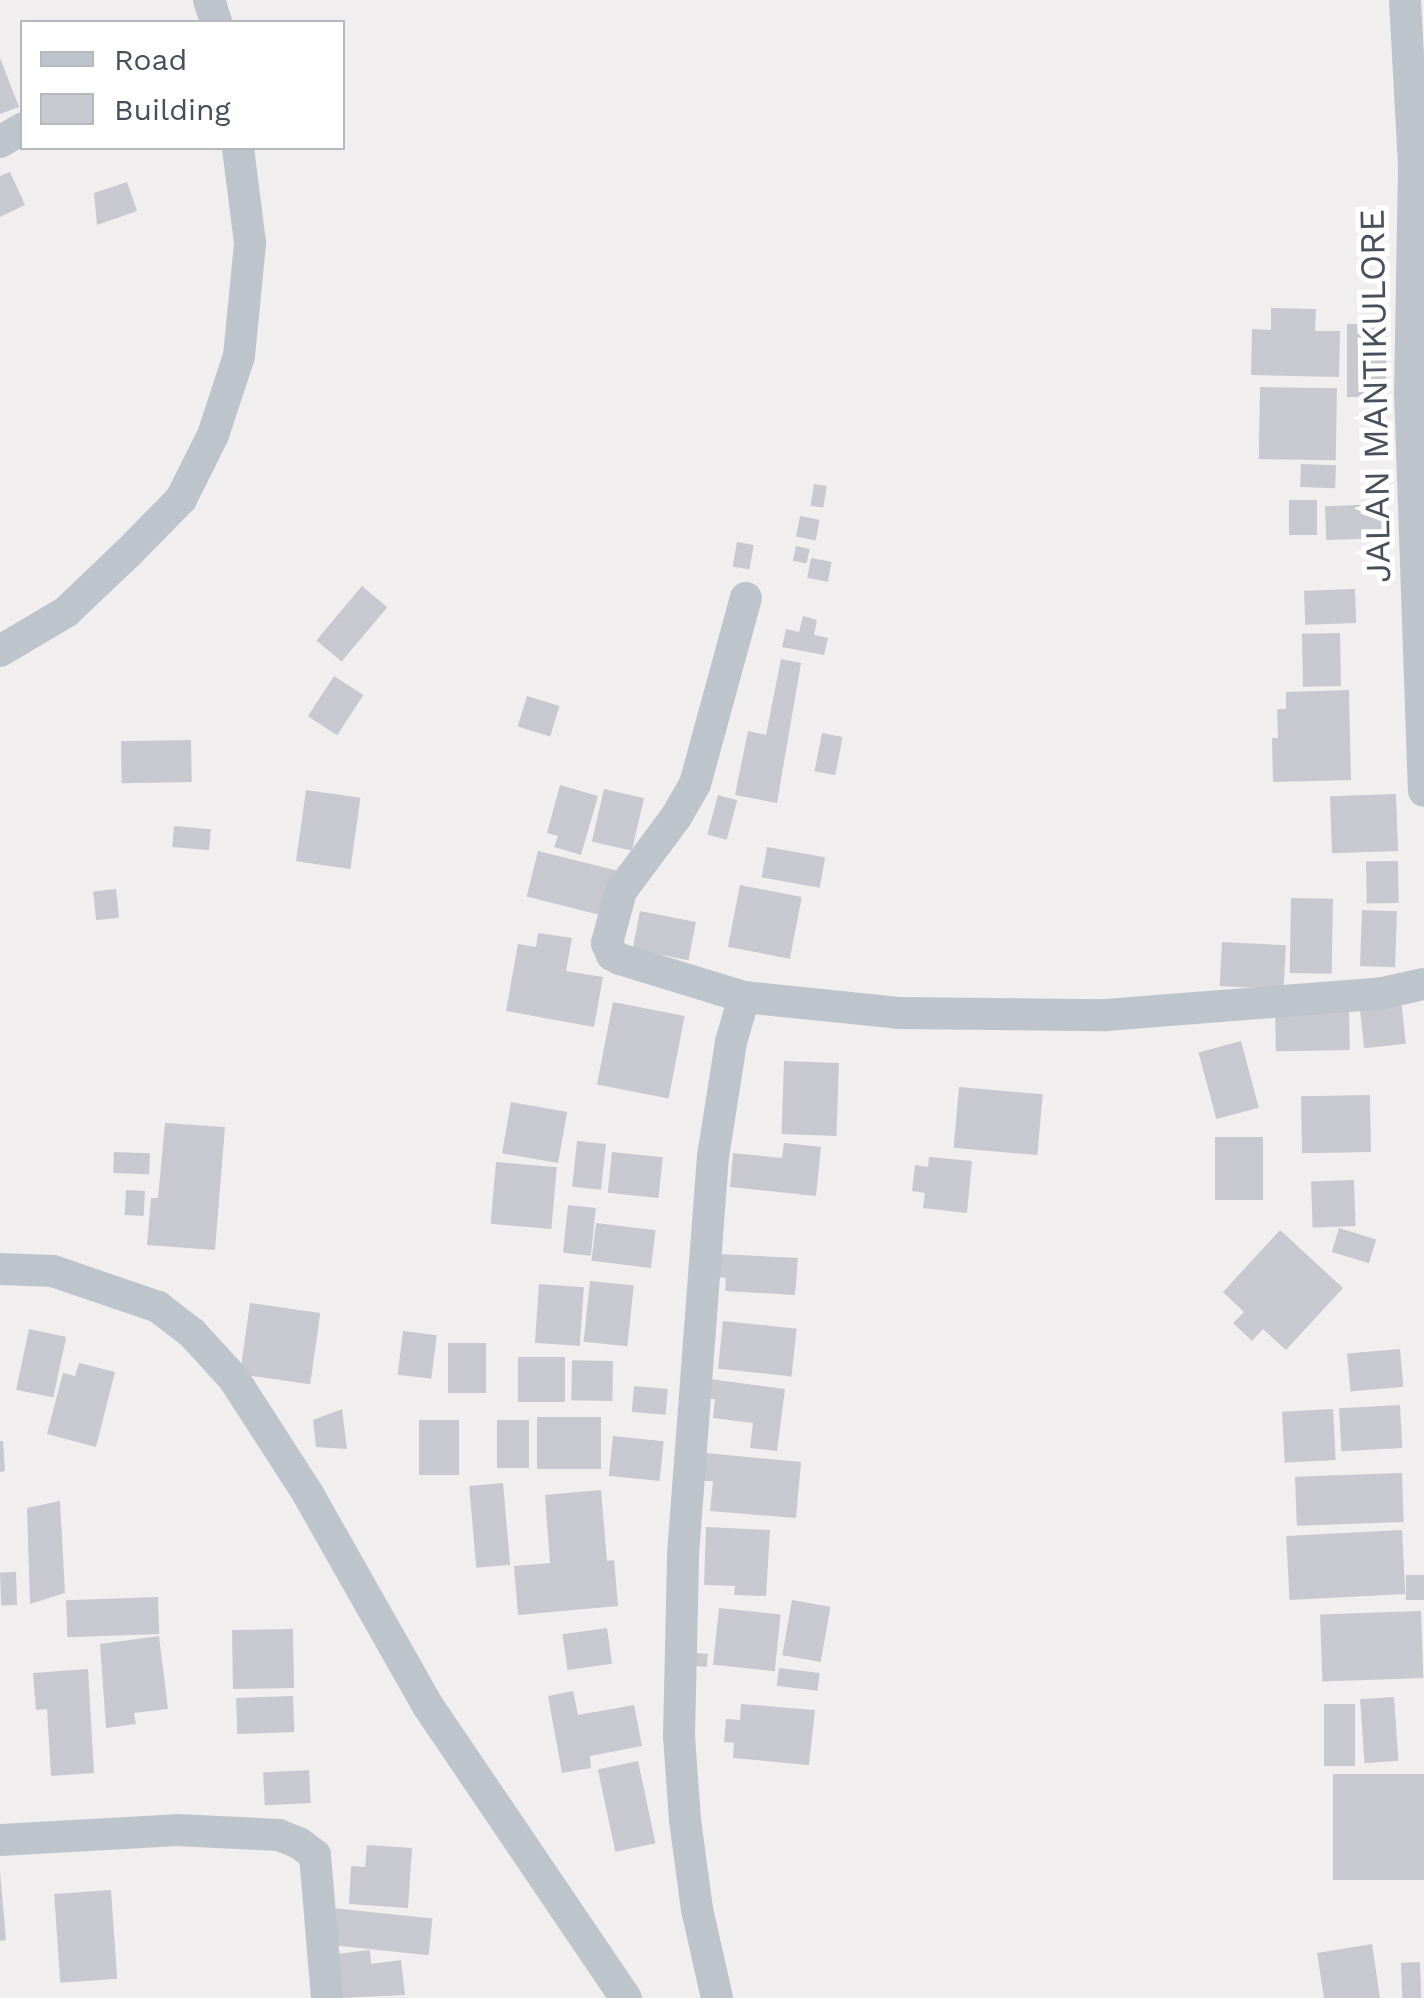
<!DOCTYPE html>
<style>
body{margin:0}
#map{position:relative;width:1424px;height:1998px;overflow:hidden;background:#f0eeee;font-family:"Work Sans",sans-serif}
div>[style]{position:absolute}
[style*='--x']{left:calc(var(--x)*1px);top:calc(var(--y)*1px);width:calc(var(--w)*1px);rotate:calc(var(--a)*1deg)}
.building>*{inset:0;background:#c8c9d0;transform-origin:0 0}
.street>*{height:32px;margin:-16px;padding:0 16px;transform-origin:16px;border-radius:16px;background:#bdc4cc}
span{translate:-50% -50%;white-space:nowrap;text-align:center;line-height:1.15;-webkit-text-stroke:10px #fff;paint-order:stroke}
.street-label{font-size:35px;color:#474f5a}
.legend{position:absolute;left:20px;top:20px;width:325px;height:130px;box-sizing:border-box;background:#fff;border:2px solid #b5b9bd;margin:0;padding:12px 18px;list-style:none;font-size:30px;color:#474f5a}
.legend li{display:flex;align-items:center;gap:20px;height:50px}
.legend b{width:50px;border:2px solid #b5b9bd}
</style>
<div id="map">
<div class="building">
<i style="clip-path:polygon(0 58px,19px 107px,0 114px)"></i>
<i style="clip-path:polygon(10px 172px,25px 205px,0 217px,0 176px)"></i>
<i style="clip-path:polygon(127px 182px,137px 211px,97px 225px,94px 193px)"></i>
<i style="clip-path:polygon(1271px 308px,1316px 309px,1315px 331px,1340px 331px,1339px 377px,1251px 375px,1252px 329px,1271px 330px)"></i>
<i style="left:1347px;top:324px;width:39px;height:73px"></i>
<i style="left:1260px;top:387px;width:77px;height:72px;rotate:1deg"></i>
<i style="left:1301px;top:464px;width:35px;height:23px;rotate:2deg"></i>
<i style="left:814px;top:484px;width:13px;height:22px;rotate:9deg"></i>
<i style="left:1289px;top:500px;width:28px;height:35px"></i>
<i style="left:1386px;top:504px;width:34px;height:61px;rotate:88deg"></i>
<i style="left:800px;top:516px;width:20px;height:21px;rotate:11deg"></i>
<i style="left:737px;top:542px;width:17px;height:25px;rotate:10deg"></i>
<i style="left:796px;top:546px;width:14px;height:15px;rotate:12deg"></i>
<i style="left:811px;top:558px;width:21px;height:20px;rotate:11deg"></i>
<i style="left:362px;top:586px;width:33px;height:71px;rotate:40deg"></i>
<i style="left:1355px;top:589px;width:34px;height:51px;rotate:88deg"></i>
<i style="clip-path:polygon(803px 616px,817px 620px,814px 635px,828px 638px,824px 655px,782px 647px,786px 629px,799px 632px)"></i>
<i style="left:1340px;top:633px;width:53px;height:38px;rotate:89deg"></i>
<i style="clip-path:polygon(781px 659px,801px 663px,777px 803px,735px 795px,748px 731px,766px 735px)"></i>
<i style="left:334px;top:676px;width:35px;height:48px;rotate:33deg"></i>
<i style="clip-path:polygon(1349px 690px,1351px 780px,1273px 782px,1272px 738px,1278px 738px,1277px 709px,1286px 709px,1286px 692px)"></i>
<i style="left:527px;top:696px;width:34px;height:32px;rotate:17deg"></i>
<i style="left:822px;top:733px;width:21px;height:39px;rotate:11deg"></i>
<i style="left:191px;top:740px;width:42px;height:70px;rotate:89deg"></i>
<i style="clip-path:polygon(560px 785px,598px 796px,581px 855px,554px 847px,558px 836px,547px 833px)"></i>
<i style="left:604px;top:789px;width:41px;height:54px;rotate:13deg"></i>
<i style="left:306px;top:790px;width:55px;height:72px;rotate:8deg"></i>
<i style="left:1396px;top:794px;width:57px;height:66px;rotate:88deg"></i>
<i style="left:718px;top:795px;width:20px;height:41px;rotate:15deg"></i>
<i style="left:174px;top:826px;width:37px;height:21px;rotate:5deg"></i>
<i style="left:767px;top:847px;width:59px;height:31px;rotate:10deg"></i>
<i style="left:538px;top:851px;width:84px;height:47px;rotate:14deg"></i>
<i style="left:1398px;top:861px;width:42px;height:32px;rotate:89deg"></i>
<i style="left:740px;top:885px;width:63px;height:63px;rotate:11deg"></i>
<i style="left:116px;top:889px;width:29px;height:23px;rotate:84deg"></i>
<i style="left:1291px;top:898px;width:42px;height:75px;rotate:1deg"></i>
<i style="left:1362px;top:910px;width:35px;height:56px;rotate:2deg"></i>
<i style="left:640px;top:911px;width:57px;height:39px;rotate:11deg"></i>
<i style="clip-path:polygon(538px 933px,572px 938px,566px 971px,603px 977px,594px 1027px,506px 1011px,518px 944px,536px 947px)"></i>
<i style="left:1222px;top:942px;width:64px;height:44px;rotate:3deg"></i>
<i style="left:1401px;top:998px;width:46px;height:42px;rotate:84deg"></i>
<i style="left:613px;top:1002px;width:73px;height:84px;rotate:11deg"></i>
<i style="left:1349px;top:1003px;width:47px;height:74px;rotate:89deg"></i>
<i style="left:1241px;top:1041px;width:69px;height:44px;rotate:75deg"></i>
<i style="left:784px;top:1061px;width:55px;height:73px;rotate:2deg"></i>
<i style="left:959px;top:1087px;width:84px;height:61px;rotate:5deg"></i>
<i style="left:1370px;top:1095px;width:57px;height:69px;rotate:89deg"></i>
<i style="left:511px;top:1102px;width:57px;height:52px;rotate:10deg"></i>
<i style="clip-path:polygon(165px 1123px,225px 1127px,215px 1250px,147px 1245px,151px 1198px,158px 1198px)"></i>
<i style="left:1215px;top:1137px;width:48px;height:63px"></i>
<i style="left:577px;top:1141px;width:29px;height:46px;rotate:6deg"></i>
<i style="clip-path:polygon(784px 1143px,821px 1147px,816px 1196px,730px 1187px,733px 1153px,782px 1158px)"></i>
<i style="left:114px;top:1152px;width:36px;height:21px;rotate:2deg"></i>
<i style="left:612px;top:1152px;width:51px;height:41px;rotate:6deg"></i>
<i style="clip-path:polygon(929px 1157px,972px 1161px,967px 1213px,923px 1208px,925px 1193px,912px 1191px,915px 1165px,928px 1167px)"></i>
<i style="left:496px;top:1162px;width:61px;height:62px;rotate:5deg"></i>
<i style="left:1354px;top:1180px;width:46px;height:43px;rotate:88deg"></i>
<i style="left:126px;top:1190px;width:19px;height:25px;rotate:3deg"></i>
<i style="left:568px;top:1205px;width:28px;height:48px;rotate:6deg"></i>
<i style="left:596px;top:1223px;width:60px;height:38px;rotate:7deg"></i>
<i style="left:1339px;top:1228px;width:39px;height:25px;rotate:17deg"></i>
<i style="clip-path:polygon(1280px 1230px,1343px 1288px,1286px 1350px,1263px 1329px,1252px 1341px,1233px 1323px,1244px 1312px,1223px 1292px)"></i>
<i style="clip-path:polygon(719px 1254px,798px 1258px,795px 1295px,725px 1291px,726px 1278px,718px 1277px)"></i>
<i style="left:590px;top:1281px;width:44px;height:61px;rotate:6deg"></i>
<i style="left:539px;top:1284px;width:45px;height:59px;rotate:4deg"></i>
<i style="left:250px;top:1303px;width:71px;height:72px;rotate:8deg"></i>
<i style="left:723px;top:1321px;width:74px;height:48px;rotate:6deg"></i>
<i style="left:29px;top:1329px;width:38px;height:62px;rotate:12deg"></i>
<i style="left:403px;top:1331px;width:34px;height:44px;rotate:7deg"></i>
<i style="left:448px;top:1343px;width:38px;height:50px"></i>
<i style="left:1400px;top:1349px;width:38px;height:53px;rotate:85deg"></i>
<i style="left:518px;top:1357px;width:47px;height:45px"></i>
<i style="left:613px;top:1361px;width:40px;height:41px;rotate:91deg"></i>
<i style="clip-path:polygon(79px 1363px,115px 1372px,96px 1447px,47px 1434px,63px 1373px,75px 1376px)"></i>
<i style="clip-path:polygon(702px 1378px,785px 1389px,777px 1451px,750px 1448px,753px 1423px,713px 1418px,715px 1399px,699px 1398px)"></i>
<i style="left:634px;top:1386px;width:34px;height:26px;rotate:5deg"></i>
<i style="left:1400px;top:1405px;width:43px;height:61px;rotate:87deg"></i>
<i style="clip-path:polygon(342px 1409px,347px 1449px,316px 1447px,313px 1420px)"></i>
<i style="left:1333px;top:1409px;width:51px;height:51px;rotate:87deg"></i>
<i style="left:537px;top:1417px;width:64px;height:52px"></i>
<i style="left:419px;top:1420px;width:40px;height:55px"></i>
<i style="left:529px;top:1420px;width:48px;height:32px;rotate:90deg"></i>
<i style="left:613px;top:1436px;width:51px;height:40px;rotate:6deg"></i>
<i style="clip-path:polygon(0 1441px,3px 1441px,5px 1471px,0 1472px)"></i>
<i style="clip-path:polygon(705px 1453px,801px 1462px,796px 1518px,710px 1511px,713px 1481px,702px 1481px)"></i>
<i style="left:1402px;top:1473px;width:49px;height:107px;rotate:88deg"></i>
<i style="left:503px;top:1483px;width:82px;height:34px;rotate:85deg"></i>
<i style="clip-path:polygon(601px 1490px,607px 1561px,614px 1560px,618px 1606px,518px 1615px,514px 1566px,550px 1563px,545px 1495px)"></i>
<i style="clip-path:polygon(60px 1501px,65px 1593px,30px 1604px,27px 1508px)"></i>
<i style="clip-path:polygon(706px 1527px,770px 1530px,766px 1596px,734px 1595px,735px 1586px,704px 1585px)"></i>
<i style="left:1402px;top:1530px;width:64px;height:116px;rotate:87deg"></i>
<i style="left:16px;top:1572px;width:33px;height:16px;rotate:88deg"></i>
<i style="left:1424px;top:1575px;width:25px;height:18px;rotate:90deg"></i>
<i style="left:158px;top:1597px;width:37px;height:92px;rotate:88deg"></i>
<i style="left:792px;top:1600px;width:39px;height:56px;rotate:10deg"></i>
<i style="left:719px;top:1608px;width:62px;height:57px;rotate:6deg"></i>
<i style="left:1421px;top:1611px;width:67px;height:101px;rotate:88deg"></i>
<i style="left:607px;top:1628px;width:36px;height:45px;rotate:82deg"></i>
<i style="left:293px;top:1629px;width:59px;height:61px;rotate:89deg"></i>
<i style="clip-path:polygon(159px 1636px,168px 1709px,134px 1713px,136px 1724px,106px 1728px,100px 1644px)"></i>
<i style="left:685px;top:1652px;width:23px;height:13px;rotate:5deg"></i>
<i style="left:779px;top:1668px;width:41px;height:18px;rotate:7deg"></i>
<i style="clip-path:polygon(88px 1669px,94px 1773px,51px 1776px,47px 1709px,36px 1710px,33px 1673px)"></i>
<i style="clip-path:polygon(573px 1691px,578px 1715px,634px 1705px,642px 1746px,590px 1756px,591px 1768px,562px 1773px,548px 1696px)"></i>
<i style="left:293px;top:1696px;width:36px;height:57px;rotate:88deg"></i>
<i style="left:1394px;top:1697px;width:64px;height:34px;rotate:86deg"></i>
<i style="clip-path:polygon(741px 1704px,815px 1710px,809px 1765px,733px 1758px,734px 1743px,724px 1742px,726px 1719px,740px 1720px)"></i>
<i style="left:1324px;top:1704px;width:31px;height:62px"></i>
<i style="left:638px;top:1761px;width:84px;height:41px;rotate:78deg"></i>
<i style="left:309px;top:1770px;width:33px;height:46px;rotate:87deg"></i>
<i style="left:1424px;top:1774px;width:106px;height:91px;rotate:90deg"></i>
<i style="clip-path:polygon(367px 1845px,412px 1848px,408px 1908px,349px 1904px,351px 1866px,365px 1867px)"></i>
<i style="clip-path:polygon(0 1871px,6px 1940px,0 1941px)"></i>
<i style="left:111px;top:1890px;width:89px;height:57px;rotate:86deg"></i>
<i style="left:332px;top:1908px;width:101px;height:37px;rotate:6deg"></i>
<i style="clip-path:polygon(1372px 1944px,1380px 1998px,1324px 1998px,1317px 1953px)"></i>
<i style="clip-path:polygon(370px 1950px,371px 1964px,401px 1960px,405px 1995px,340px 1998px,336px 1954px)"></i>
<i style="left:1420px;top:1962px;width:36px;height:19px;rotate:88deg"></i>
</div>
<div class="street">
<i style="--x:209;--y:0;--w:23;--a:72"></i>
<i style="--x:1405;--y:0;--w:166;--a:86.9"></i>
<i style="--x:1414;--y:166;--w:226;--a:91"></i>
<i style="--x:1410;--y:392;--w:399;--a:88"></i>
<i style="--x:0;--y:142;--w:26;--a:-31"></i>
<i style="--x:0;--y:651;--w:77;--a:-30.6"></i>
<i style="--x:66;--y:612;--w:86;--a:-43.6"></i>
<i style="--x:128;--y:553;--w:76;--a:-45.5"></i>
<i style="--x:181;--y:499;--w:72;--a:-63.4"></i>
<i style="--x:213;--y:435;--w:83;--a:-71.8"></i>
<i style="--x:239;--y:356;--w:114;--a:-84.4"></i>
<i style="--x:250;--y:243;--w:96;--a:-97.2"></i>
<i style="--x:744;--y:997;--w:130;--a:-163"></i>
<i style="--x:620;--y:959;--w:9;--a:-153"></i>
<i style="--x:612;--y:955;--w:13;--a:-113"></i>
<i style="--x:607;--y:943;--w:54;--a:-74.9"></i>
<i style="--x:621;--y:891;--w:92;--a:-53.4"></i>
<i style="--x:676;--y:817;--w:38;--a:-60"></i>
<i style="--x:695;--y:784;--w:193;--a:-74.7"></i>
<i style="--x:0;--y:1269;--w:53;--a:2.2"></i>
<i style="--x:53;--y:1271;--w:111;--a:18.9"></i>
<i style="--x:158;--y:1307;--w:43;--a:37.4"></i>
<i style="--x:192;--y:1333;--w:62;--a:47.6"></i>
<i style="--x:234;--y:1379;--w:137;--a:57.2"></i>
<i style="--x:308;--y:1494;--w:244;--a:60.5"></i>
<i style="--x:428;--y:1706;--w:353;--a:55.9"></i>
<i style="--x:0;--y:1840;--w:177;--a:-3.2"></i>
<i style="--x:177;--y:1830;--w:102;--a:2.8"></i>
<i style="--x:279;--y:1835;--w:22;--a:22"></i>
<i style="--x:299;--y:1843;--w:20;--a:37"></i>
<i style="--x:315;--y:1855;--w:144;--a:85.2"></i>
<i style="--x:717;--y:1998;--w:91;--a:-102.7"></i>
<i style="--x:697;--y:1909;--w:90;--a:-97.7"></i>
<i style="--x:685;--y:1820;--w:84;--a:-94.1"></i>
<i style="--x:679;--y:1736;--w:181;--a:-88.7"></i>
<i style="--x:683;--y:1555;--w:399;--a:-85.7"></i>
<i style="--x:713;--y:1157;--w:116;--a:-81.1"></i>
<i style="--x:731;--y:1042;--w:47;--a:-73.9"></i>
<i style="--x:744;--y:997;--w:155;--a:5.9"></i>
<i style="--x:898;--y:1013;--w:208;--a:0.6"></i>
<i style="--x:1106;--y:1015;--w:278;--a:-4.5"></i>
<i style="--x:1383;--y:993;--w:42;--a:-12.4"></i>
</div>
<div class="street-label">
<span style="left:1375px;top:396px;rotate:-91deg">JALAN MANTIKULORE</span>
</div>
<ul class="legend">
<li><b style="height:12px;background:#bdc4cc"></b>Road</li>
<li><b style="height:28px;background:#c8c9d0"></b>Building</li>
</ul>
</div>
